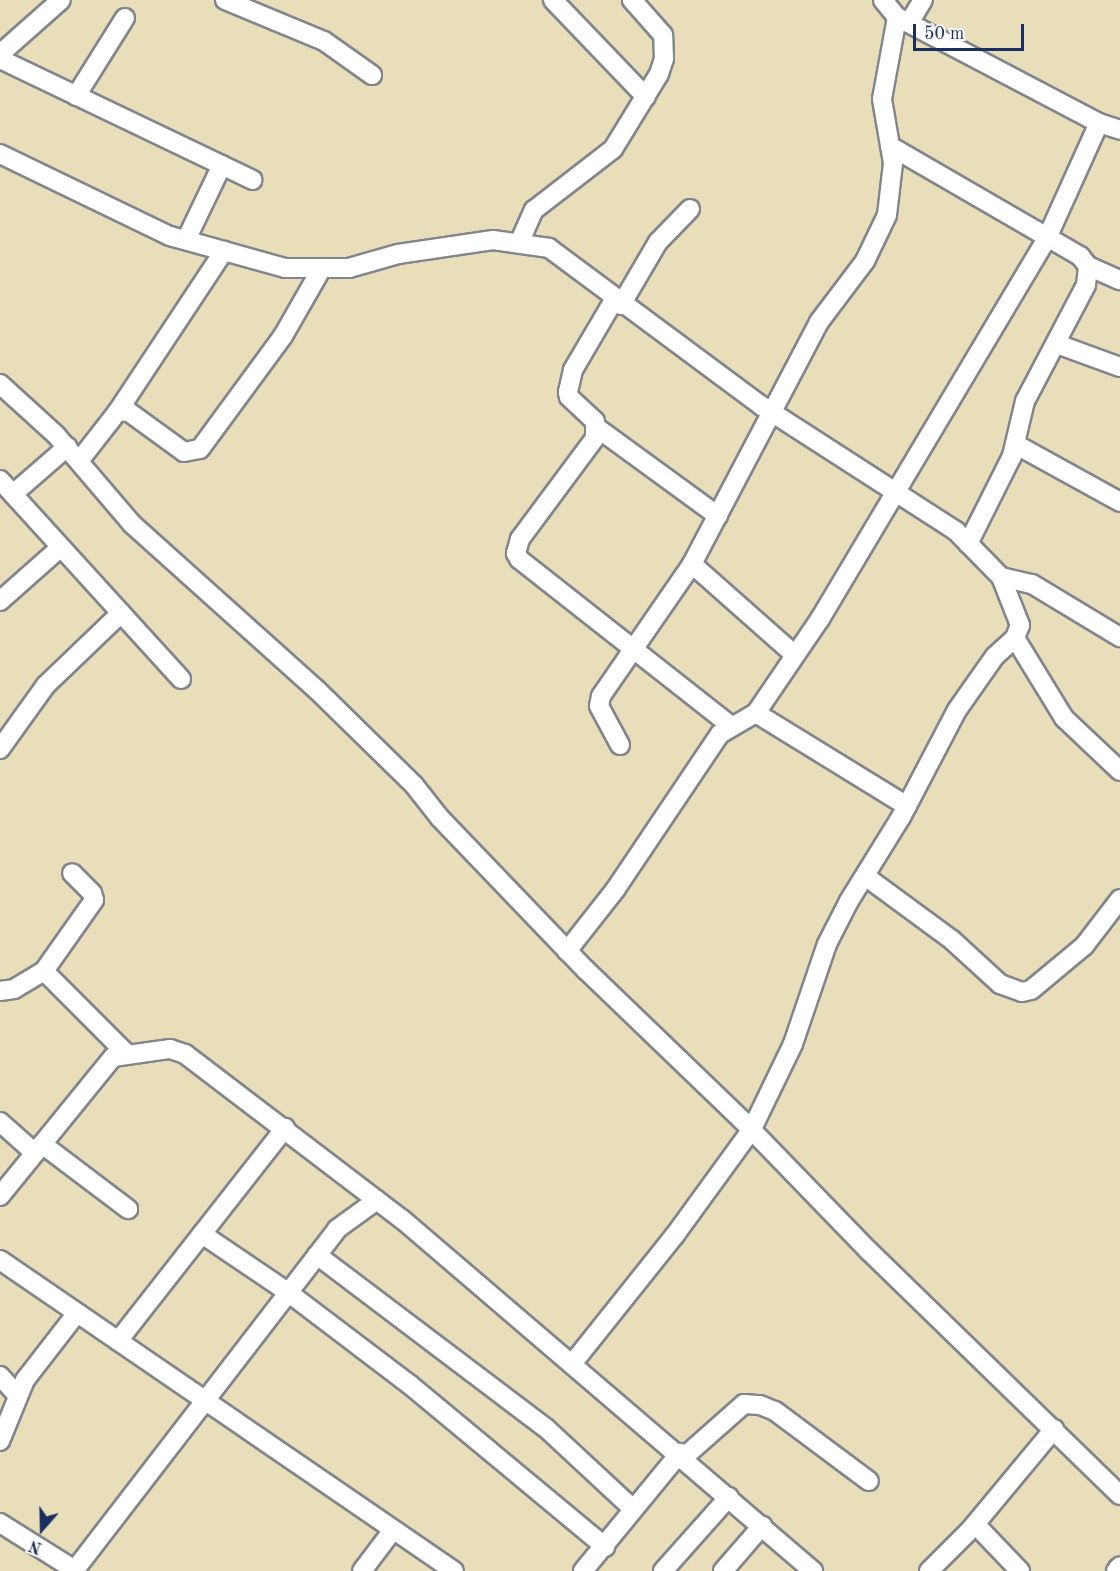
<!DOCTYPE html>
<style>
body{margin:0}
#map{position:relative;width:1120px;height:1571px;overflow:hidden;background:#e8deba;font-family:"Old Standard TT",serif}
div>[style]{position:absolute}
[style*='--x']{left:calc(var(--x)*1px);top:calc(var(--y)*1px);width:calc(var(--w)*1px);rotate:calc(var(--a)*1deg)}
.roads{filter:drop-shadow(2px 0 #82868c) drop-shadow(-2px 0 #82868c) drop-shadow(0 2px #82868c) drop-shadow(0 -2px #82868c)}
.minor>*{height:18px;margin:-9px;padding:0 9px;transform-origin:9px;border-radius:9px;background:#fff}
span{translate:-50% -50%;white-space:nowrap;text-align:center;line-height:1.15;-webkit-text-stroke:6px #f6f6f2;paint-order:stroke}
.north{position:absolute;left:12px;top:1499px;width:60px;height:60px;-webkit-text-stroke:4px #f6f6f2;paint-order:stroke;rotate:200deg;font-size:16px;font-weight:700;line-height:24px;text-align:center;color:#1b2f5e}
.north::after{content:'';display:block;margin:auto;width:21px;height:27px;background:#1b2f5e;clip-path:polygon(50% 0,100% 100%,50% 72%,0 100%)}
.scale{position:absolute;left:913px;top:24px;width:111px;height:27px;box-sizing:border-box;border:3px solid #1b2f5e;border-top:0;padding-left:8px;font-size:18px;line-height:21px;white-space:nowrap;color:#1b2f5e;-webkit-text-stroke:4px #f6f6f2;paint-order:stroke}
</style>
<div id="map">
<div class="roads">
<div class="minor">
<i style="--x:225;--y:0;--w:107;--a:22.5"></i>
<i style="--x:324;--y:41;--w:59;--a:35.3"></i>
<i style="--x:553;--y:0;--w:134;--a:46.2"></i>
<i style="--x:883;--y:0;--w:22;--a:51"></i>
<i style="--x:897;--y:17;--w:228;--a:27.7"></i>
<i style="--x:1099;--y:123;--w:22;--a:18"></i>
<i style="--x:909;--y:23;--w:27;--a:-59"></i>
<i style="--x:0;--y:54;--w:81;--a:-41.5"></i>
<i style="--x:0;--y:59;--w:280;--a:25.6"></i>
<i style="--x:76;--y:96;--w:92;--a:-57.9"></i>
<i style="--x:890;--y:146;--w:220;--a:30.1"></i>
<i style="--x:1080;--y:256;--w:13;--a:51"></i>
<i style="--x:1088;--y:266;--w:19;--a:96"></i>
<i style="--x:1086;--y:285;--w:131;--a:117.7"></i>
<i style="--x:1025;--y:401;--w:57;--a:103.3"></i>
<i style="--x:1012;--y:456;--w:98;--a:116.6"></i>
<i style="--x:0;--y:154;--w:189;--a:25.8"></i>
<i style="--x:170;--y:236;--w:119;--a:15.5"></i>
<i style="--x:285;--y:268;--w:64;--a:0"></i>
<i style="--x:349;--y:268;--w:51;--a:-15.9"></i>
<i style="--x:398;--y:254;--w:96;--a:-8.4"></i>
<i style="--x:493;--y:240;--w:57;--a:8.1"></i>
<i style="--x:549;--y:248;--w:265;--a:36.6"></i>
<i style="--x:762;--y:406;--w:231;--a:32.8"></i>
<i style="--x:956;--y:531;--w:64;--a:45.6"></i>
<i style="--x:1001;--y:577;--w:52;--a:68.4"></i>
<i style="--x:1020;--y:625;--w:14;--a:111"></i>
<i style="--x:1015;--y:638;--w:27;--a:138"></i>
<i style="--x:995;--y:656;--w:66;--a:125.1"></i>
<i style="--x:957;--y:710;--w:121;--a:117.6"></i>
<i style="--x:901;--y:817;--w:99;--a:121.8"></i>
<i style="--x:849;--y:901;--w:48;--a:117.1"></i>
<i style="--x:827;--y:944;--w:106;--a:108.8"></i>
<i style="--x:793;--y:1044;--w:94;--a:115.8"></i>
<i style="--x:752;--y:1129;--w:131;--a:126"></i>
<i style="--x:675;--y:1235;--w:164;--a:128.6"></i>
<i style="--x:186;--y:240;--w:83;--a:-64.4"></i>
<i style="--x:520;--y:241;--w:34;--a:-66"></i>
<i style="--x:534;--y:210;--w:100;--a:-37.7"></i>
<i style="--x:613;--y:149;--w:88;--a:-58.5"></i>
<i style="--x:659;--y:74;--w:16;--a:-72"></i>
<i style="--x:664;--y:59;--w:24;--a:-92"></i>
<i style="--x:663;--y:35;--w:47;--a:-131.5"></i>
<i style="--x:1088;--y:266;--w:35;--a:24"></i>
<i style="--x:614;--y:300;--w:81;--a:120.4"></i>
<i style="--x:573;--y:370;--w:23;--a:103"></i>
<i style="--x:568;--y:392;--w:5;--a:79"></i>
<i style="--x:569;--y:397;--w:35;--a:43"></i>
<i style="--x:595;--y:421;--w:17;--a:90"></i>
<i style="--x:595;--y:438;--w:126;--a:126.6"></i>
<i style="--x:520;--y:539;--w:15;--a:106"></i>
<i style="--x:516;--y:553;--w:7;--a:63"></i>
<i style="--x:519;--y:559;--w:268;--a:38.2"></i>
<i style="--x:621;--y:305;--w:73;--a:-59.6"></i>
<i style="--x:658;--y:242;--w:46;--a:-45.9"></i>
<i style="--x:1057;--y:344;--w:67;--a:20.1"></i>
<i style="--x:0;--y:384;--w:76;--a:42.3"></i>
<i style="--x:56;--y:435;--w:117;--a:49.5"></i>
<i style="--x:132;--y:524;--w:247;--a:41.9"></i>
<i style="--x:316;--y:689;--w:137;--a:44.4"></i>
<i style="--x:414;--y:785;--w:42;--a:51.8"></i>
<i style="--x:440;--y:818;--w:211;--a:46.2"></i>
<i style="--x:586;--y:970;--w:216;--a:43.9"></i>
<i style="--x:742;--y:1120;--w:182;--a:45.9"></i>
<i style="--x:869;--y:1251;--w:350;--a:44.2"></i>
<i style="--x:118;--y:411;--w:192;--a:-56.5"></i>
<i style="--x:596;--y:427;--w:151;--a:36.1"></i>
<i style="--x:1015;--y:444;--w:120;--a:28.9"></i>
<i style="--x:79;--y:461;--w:63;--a:-52"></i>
<i style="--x:118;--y:411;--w:11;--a:5"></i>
<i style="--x:129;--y:412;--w:68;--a:36"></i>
<i style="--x:184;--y:452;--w:16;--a:-11"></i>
<i style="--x:200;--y:449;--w:140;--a:-53.7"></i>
<i style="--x:283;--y:336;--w:78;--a:-60.2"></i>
<i style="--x:0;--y:480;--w:269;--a:47.7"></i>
<i style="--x:13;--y:494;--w:72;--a:-41"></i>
<i style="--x:692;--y:564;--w:137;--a:41.5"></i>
<i style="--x:1001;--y:577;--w:32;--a:13"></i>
<i style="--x:1032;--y:584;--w:103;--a:31.1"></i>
<i style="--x:0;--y:601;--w:81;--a:-41.5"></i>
<i style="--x:1015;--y:638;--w:94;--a:58.5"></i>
<i style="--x:1064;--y:718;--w:77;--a:43.4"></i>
<i style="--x:620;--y:745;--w:44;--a:-118.3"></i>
<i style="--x:599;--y:706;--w:10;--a:-79"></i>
<i style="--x:601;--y:696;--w:160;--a:-55.4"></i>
<i style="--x:692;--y:564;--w:273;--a:-62.3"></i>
<i style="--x:819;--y:322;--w:76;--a:-53"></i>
<i style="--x:865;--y:261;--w:51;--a:-64.4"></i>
<i style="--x:887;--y:215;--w:52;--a:-83.4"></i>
<i style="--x:893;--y:163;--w:65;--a:-99.8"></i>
<i style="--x:882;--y:99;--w:83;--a:-79.6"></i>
<i style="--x:0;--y:749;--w:79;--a:-54.3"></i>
<i style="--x:46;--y:685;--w:104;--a:-43.8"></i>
<i style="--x:907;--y:806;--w:177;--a:-148.4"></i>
<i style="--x:756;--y:713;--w:114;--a:-55.8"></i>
<i style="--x:820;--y:619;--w:443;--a:-59.2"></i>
<i style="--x:1047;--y:238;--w:126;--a:-65.7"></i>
<i style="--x:865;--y:876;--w:108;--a:36.3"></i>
<i style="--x:952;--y:940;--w:65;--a:42.5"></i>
<i style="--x:1000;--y:984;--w:23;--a:20"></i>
<i style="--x:1022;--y:992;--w:9;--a:-13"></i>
<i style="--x:1031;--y:990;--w:69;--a:-39.7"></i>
<i style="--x:1084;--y:946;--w:59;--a:-52.5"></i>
<i style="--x:567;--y:951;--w:78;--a:-51.8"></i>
<i style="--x:615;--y:890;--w:188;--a:-56.1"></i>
<i style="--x:720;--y:734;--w:42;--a:-30.3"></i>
<i style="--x:44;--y:971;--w:87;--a:-54.8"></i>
<i style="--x:94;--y:900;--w:7;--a:-106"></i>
<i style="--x:92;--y:893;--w:28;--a:-135"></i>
<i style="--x:0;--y:991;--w:14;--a:-8"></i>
<i style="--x:14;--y:989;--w:35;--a:-31"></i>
<i style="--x:44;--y:971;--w:116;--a:45"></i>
<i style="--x:0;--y:1122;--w:47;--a:41.5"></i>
<i style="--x:42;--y:1144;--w:108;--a:37.1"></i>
<i style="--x:0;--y:1196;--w:179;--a:-50.9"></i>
<i style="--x:113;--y:1057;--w:58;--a:-8"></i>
<i style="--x:170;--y:1049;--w:16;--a:18"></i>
<i style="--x:185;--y:1054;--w:274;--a:37.3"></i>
<i style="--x:403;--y:1220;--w:540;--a:40.57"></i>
<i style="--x:202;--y:1234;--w:105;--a:34.1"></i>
<i style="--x:289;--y:1293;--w:151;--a:37.2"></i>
<i style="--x:409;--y:1384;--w:255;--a:39.7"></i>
<i style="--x:317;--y:1255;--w:288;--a:37.1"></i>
<i style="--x:547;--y:1429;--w:117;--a:42.9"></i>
<i style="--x:0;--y:1260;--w:550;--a:34.41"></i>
<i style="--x:118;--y:1341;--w:271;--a:-51.9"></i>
<i style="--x:0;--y:1376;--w:25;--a:48"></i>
<i style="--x:0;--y:1441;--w:66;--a:-67.7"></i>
<i style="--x:25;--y:1380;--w:85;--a:-52.2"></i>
<i style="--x:684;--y:1457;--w:80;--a:-41.5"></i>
<i style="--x:744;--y:1404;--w:16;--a:4"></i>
<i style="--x:760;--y:1405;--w:16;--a:22"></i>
<i style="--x:775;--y:1411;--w:117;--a:36.7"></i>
<i style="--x:0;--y:1523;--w:89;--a:32.1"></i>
<i style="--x:975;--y:1524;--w:65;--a:46.2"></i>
<i style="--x:74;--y:1571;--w:431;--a:-52.4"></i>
<i style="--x:337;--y:1229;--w:49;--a:-35.9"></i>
<i style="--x:362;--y:1571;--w:51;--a:-52.9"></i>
<i style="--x:583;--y:1571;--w:153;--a:-50.6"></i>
<i style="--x:663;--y:1571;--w:99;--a:-48.3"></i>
<i style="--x:723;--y:1571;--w:60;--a:-49.1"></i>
<i style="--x:929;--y:1571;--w:59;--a:-45"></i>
<i style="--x:971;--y:1529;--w:130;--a:-50.3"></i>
<i style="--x:1116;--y:1571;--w:6;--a:-51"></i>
</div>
</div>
<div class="north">N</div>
<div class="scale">50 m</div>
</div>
